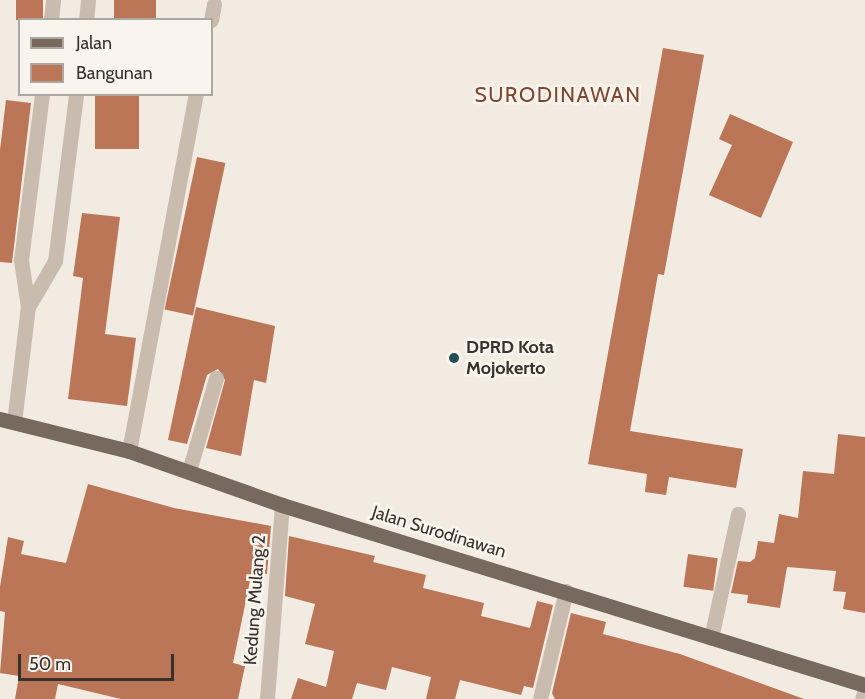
<!DOCTYPE html>
<style>
body{margin:0}
#map{position:relative;width:865px;height:699px;overflow:hidden;background:#f1ebe2;font-family:Cabin,sans-serif}
div>[style]{position:absolute}
[style*='--x']{left:calc(var(--x)*1px);top:calc(var(--y)*1px);width:calc(var(--w)*1px);rotate:calc(var(--a)*1deg)}
.building>*{inset:0;background:#ba7657;transform-origin:0 0}
.minor>*{height:15px;margin:-7.5px;padding:0 7.5px;transform-origin:7.5px;border-radius:7.5px;background:#c9bcae}
.major>*{height:15px;margin:-7.5px;padding:0 7.5px;transform-origin:7.5px;border-radius:7.5px;background:#78695f}
.dots>*{width:16px;height:16px;translate:-50% -50%;box-sizing:border-box;border:3px solid #f9f5ee;border-radius:50%}
span{translate:-50% -50%;white-space:nowrap;text-align:center;line-height:1.15;-webkit-text-stroke:5px #f9f5ee;paint-order:stroke}
.poi-label{font-size:18px;color:#38312c;font-weight:700}
.left{translate:0 -50%;text-align:left}
.street-label{font-size:18px;color:#38312c}
.quarter-label{font-size:21px;color:#7f462d;letter-spacing:1.5px}
.legend{position:absolute;left:18px;top:18px;width:195px;height:78px;box-sizing:border-box;background:#f9f5ee;border:2px solid #aca7a0;margin:0;padding:8px 10px;list-style:none;font-size:18px;color:#38312c}
.legend li{display:flex;align-items:center;gap:12px;height:30px}
.legend b{width:30px;border:2px solid #aca7a0}
.scale{position:absolute;left:18px;top:654px;width:156px;height:27px;box-sizing:border-box;border:3px solid #38312c;border-top:0;padding-left:8px;font-size:18px;line-height:21px;white-space:nowrap;color:#38312c;-webkit-text-stroke:4px #f9f5ee;paint-order:stroke}
</style>
<div id="map">
<div class="building">
<i style="left:16px;top:0;width:27px;height:20px"></i>
<i style="left:114px;top:0;width:42px;height:20px"></i>
<i style="clip-path:polygon(663px 48px,704px 55px,664px 275px,658px 274px,630px 431px,743px 449px,736px 488px,669px 477px,666px 495px,645px 492px,647px 474px,588px 464px)"></i>
<i style="left:95px;top:94px;width:44px;height:55px"></i>
<i style="clip-path:polygon(6px 100px,31px 103px,12px 263px,0 262px,0 150px)"></i>
<i style="clip-path:polygon(730px 114px,793px 142px,761px 218px,709px 195px,732px 145px,719px 139px)"></i>
<i style="left:197px;top:157px;width:29px;height:156px;rotate:12deg"></i>
<i style="clip-path:polygon(82px 213px,120px 217px,105px 334px,136px 338px,127px 406px,68px 399px,83px 278px,73px 276px)"></i>
<i style="clip-path:polygon(196px 307px,275px 326px,266px 383px,254px 380px,241px 456px,206px 448px,225px 380px,218px 369px,207px 375px,187px 444px,168px 440px)"></i>
<i style="clip-path:polygon(838px 434px,865px 437px,865px 613px,843px 609px,846px 592px,833px 591px,836px 571px,787px 567px,780px 608px,747px 603px,748px 595px,731px 593px,738px 561px,750px 562px,755px 558px,758px 541px,774px 543px,779px 514px,798px 518px,803px 471px,834px 474px)"></i>
<i style="clip-path:polygon(88px 484px,174px 508px,271px 526px,267px 574px,252px 571px,233px 663px,245px 666px,238px 699px,121px 699px,58px 684px,55px 699px,15px 699px,19px 676px,0 673px,5px 612px,0 611px,0 587px,8px 537px,24px 541px,21px 554px,66px 563px)"></i>
<i style="clip-path:polygon(289px 536px,375px 556px,373px 562px,426px 575px,423px 588px,484px 603px,481px 616px,530px 628px,537px 601px,553px 605px,533px 688px,524px 686px,521px 695px,460px 680px,455px 699px,426px 699px,431px 677px,392px 667px,386px 690px,357px 683px,352px 699px,291px 699px,298px 678px,326px 687px,334px 651px,305px 644px,315px 604px,285px 596px)"></i>
<i style="left:688px;top:554px;width:30px;height:33px;rotate:8deg"></i>
<i style="clip-path:polygon(571px 613px,606px 622px,603px 634px,680px 654px,804px 699px,555px 699px,552px 693px)"></i>
</div>
<div class="minor">
<i style="--x:51;--y:20;--w:20;--a:-84"></i>
<i style="--x:86;--y:20;--w:20;--a:-84"></i>
<i style="--x:211;--y:20;--w:16;--a:-79"></i>
<i style="--x:28;--y:307;--w:53;--a:-59.6"></i>
<i style="--x:55;--y:261;--w:168;--a:-82.8"></i>
<i style="--x:14;--y:422;--w:116;--a:-83.1"></i>
<i style="--x:28;--y:307;--w:48;--a:-98.5"></i>
<i style="--x:21;--y:260;--w:167;--a:-82.8"></i>
<i style="--x:129;--y:451;--w:363;--a:-79.4"></i>
<i style="--x:189;--y:471;--w:97;--a:-73.8"></i>
<i style="--x:711;--y:638;--w:127;--a:-77.7"></i>
<i style="--x:267;--y:699;--w:195;--a:-85.6"></i>
<i style="--x:540;--y:699;--w:111;--a:-76.5"></i>
<i style="--x:862;--y:699;--w:9;--a:-72"></i>
</div>
<div class="major">
<i style="--x:0;--y:419;--w:133;--a:13.9"></i>
<i style="--x:129;--y:451;--w:162;--a:19.4"></i>
<i style="--x:282;--y:505;--w:610;--a:17.16"></i>
</div>
<div class="dots">
<i style="left:454px;top:358px;background:#254f56"></i>
</div>
<div class="poi-label">
<span class="left" style="left:466px;top:358px">DPRD Kota<br>Mojokerto</span>
</div>
<div class="street-label">
<span style="left:439px;top:532px;rotate:17deg">Jalan Surodinawan</span>
<span style="left:255px;top:600px;rotate:-86deg">Kedung Mulang 2</span>
</div>
<div class="quarter-label">
<span style="left:558px;top:95px">SURODINAWAN</span>
</div>
<ul class="legend">
<li><b style="height:8px;background:#78695f"></b>Jalan</li>
<li><b style="height:16px;background:#ba7657"></b>Bangunan</li>
</ul>
<div class="scale">50 m</div>
</div>
